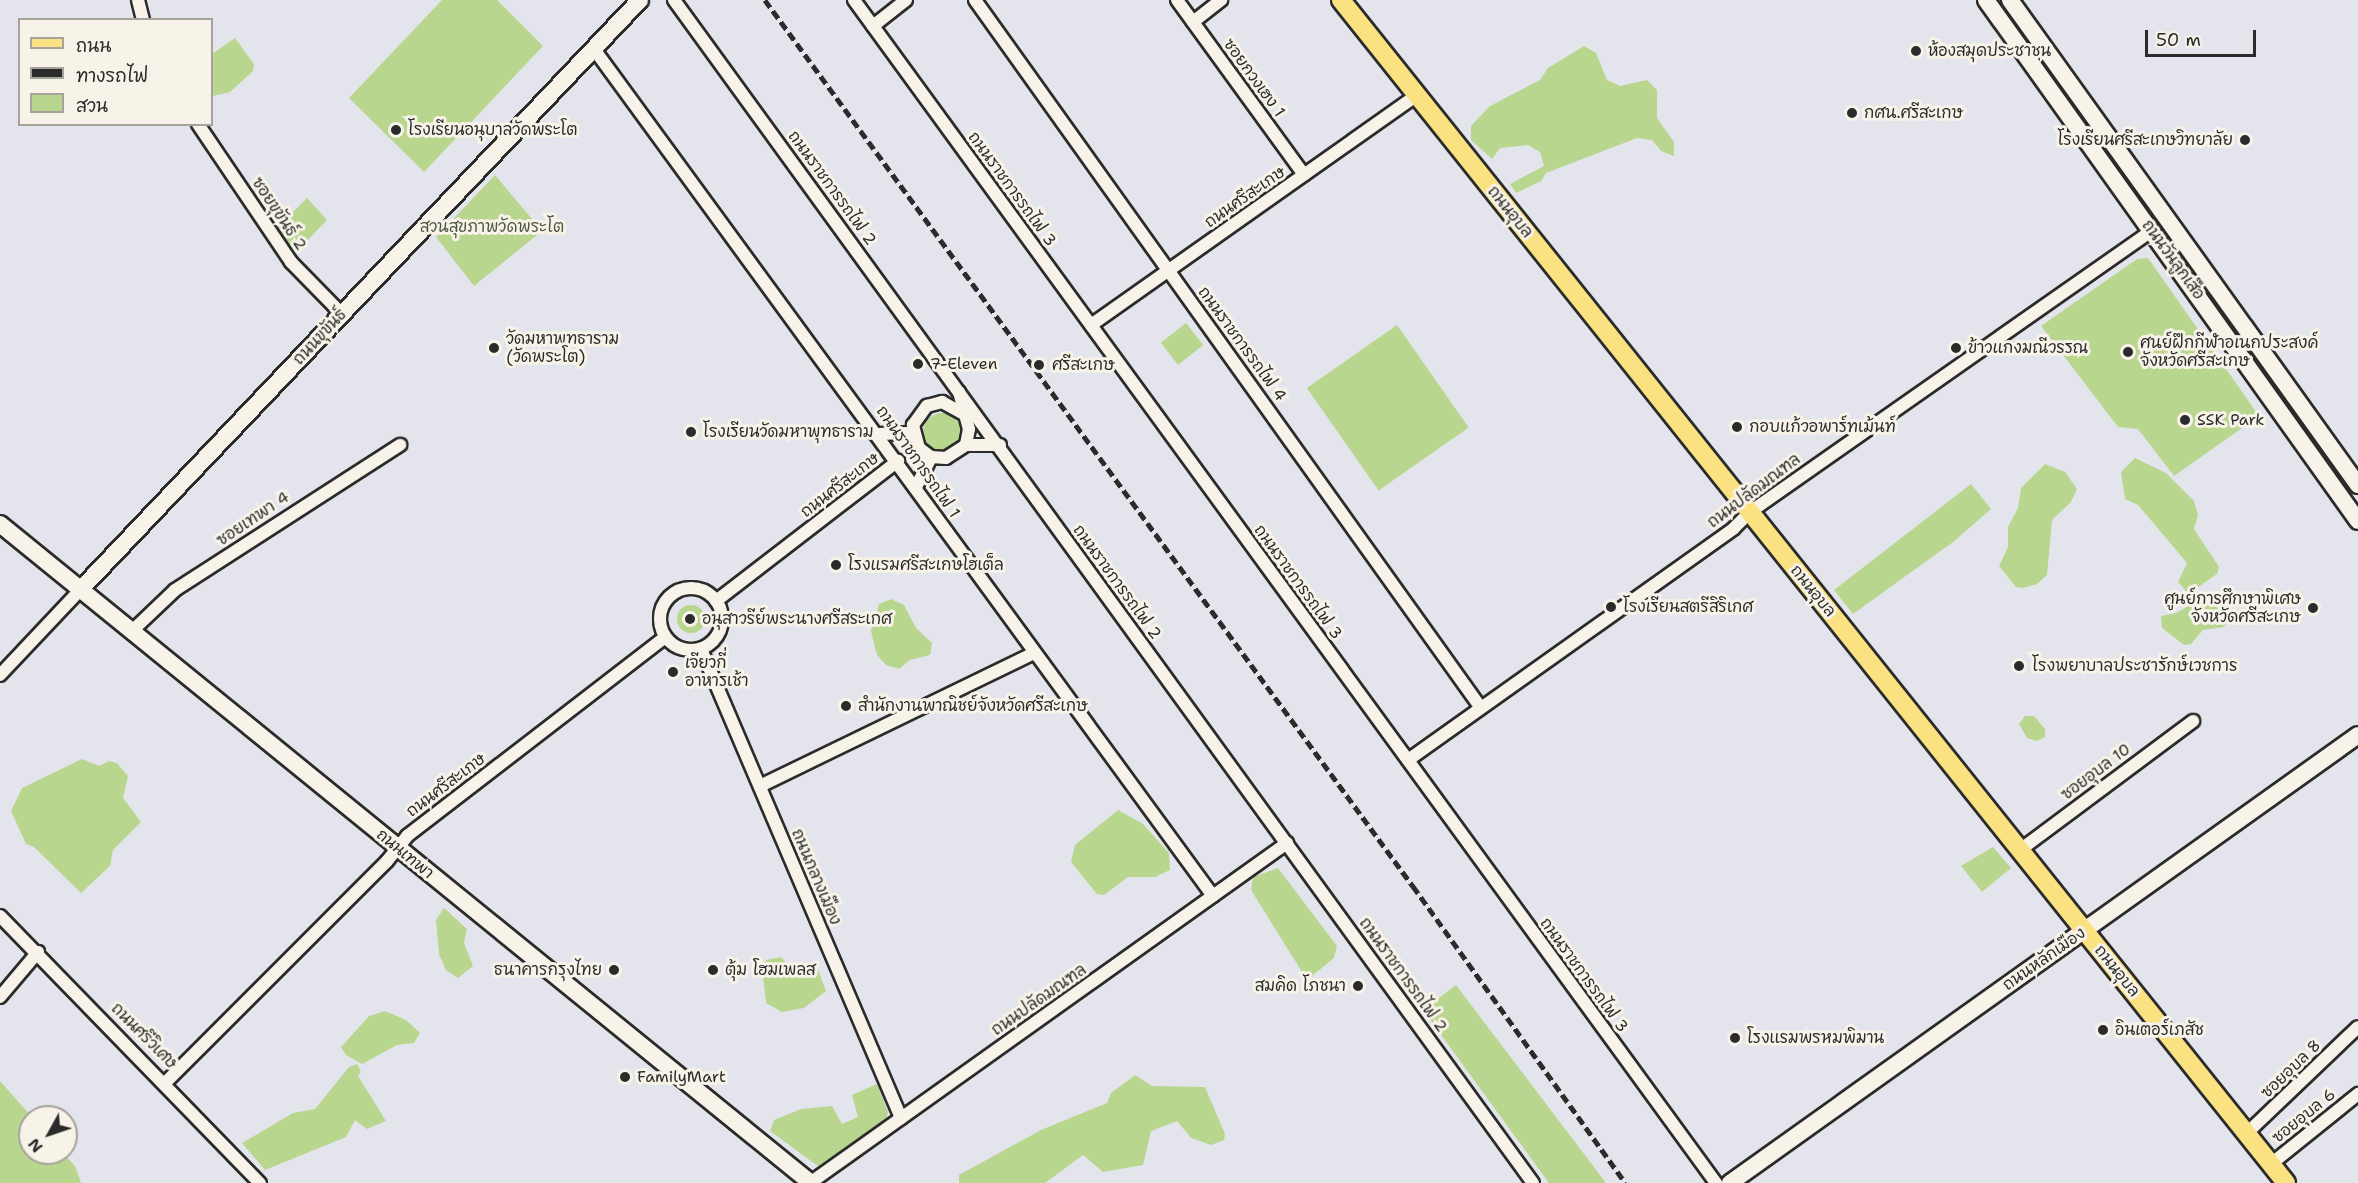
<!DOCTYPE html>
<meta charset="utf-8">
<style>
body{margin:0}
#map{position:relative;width:2358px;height:1183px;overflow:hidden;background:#e4e5ec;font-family:"Shantell Sans","Playpen Sans Thai",sans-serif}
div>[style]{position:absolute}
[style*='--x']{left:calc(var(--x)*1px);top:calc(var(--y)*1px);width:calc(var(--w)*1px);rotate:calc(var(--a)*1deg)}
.green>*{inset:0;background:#b9d68f;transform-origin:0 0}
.round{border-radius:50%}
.roads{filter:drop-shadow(2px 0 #2b2b2b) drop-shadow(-2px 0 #2b2b2b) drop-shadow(0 2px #2b2b2b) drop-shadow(0 -2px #2b2b2b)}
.street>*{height:12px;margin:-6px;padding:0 6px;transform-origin:6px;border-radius:6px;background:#f7f3e8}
.street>.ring{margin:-6px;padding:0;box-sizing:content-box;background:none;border:12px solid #f7f3e8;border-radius:50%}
.secondary>*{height:16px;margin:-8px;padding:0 8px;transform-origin:8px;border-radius:8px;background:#f7f3e8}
.primary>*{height:18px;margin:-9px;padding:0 9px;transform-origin:9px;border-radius:9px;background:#fae181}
.rail>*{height:4.5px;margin-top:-2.25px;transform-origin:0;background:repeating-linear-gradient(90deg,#2b2b2b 0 9px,transparent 0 13.5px)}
.dots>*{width:16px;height:16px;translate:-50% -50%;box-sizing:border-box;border:3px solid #f7f3e8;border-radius:50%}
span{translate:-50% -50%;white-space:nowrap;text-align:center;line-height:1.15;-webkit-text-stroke:6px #f7f3e8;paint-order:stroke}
.poi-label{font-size:16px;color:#2b2b2b}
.left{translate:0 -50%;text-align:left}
.right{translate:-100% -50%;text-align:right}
.street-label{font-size:16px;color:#2b2b2b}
.park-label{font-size:16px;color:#4e5644}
.legend{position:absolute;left:18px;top:18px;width:195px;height:108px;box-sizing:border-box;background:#f7f3e8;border:2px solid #a5a39c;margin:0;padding:8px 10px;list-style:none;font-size:18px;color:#2b2b2b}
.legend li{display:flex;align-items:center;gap:12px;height:30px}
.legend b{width:30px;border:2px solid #a5a39c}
.north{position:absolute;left:18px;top:1105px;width:60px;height:60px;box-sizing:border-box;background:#f7f3e8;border:2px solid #a5a39c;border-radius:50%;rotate:230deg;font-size:16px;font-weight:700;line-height:24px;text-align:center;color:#2b2b2b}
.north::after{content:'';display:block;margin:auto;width:21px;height:27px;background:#2b2b2b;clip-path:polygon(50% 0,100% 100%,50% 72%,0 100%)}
.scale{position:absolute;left:2145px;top:30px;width:111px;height:27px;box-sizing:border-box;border:3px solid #2b2b2b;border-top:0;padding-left:8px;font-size:18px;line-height:21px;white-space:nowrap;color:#2b2b2b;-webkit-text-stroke:4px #f7f3e8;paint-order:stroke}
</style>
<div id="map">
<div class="green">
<i style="clip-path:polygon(442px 0,497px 0,543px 46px,424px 172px,349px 98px)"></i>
<i style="clip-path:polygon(235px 38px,254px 64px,253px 71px,230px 92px,213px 96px,212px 54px)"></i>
<i style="clip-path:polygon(1584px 46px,1596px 53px,1607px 80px,1620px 86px,1647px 80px,1657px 90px,1657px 118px,1674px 142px,1674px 156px,1661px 151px,1652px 140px,1637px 138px,1546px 173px,1541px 181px,1516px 193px,1510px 184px,1544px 166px,1540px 152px,1528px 145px,1500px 148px,1492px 159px,1471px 140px,1471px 126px,1490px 106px,1540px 80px,1548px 68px)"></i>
<i style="clip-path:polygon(495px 175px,542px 231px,474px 286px,436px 237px)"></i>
<i style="clip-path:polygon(307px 198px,327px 220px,292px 256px,274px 231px)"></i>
<i style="clip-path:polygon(2148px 258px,2259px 416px,2174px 476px,2138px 429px,2118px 427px,2041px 326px,2137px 259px)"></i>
<i style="left:1186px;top:323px;width:28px;height:32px;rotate:52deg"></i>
<i style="left:1397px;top:325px;width:125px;height:110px;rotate:55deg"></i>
<i class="round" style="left:923px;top:413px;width:38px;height:38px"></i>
<i style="clip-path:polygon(2135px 458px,2166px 473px,2194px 501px,2198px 515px,2194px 529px,2219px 567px,2217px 574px,2194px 590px,2187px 592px,2178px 582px,2187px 563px,2138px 505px,2125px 499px,2121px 472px)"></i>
<i style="clip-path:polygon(2045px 464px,2065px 472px,2077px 489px,2071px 502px,2052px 520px,2047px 575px,2037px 584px,2023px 588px,2016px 587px,1999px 566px,2008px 547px,2008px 527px,2018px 508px,2021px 488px)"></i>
<i style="clip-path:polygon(1971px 484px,1991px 509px,1953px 542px,1853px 614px,1834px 590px)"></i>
<i style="clip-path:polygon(2206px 596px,2220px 611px,2228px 608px,2232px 615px,2224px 627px,2203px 630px,2191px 644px,2184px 645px,2162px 628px,2161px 616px,2176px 613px)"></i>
<i style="clip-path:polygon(891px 599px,904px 605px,916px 628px,932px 643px,930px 655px,910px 660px,899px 669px,886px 665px,877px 655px,871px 631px,879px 604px)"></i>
<i class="round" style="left:677px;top:605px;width:28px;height:28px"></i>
<i style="clip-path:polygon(2025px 716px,2034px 716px,2045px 729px,2045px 737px,2037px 741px,2027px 738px,2019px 724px)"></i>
<i style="clip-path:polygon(82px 759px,99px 766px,109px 761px,117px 763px,128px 776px,123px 798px,141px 822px,113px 850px,110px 866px,81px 893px,34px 847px,26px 844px,11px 811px,22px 788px)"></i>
<i style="clip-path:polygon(1118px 810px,1143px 824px,1169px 853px,1170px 870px,1155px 877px,1128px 877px,1104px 895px,1097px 894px,1071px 862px,1075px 845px)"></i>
<i style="clip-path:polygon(1993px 847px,2011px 868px,1982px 892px,1961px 866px)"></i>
<i style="clip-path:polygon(1278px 868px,1337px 946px,1334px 958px,1307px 980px,1251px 890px,1253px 877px)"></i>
<i style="clip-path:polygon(444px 908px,467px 929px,464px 943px,473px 966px,458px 978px,446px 970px,439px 954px,436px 920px)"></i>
<i style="clip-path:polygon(781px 957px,791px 968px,812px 967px,818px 970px,826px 991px,804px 1008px,782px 1012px,766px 1003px,762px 967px,766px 960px)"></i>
<i style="clip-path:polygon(1456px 985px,1606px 1183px,1549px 1183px,1423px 1010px)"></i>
<i style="clip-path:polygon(385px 1011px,406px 1020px,420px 1033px,414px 1043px,397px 1045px,362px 1064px,346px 1055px,341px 1047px,369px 1016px)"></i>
<i style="clip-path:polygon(357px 1064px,361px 1072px,358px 1076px,386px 1121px,367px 1129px,355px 1120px,346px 1137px,265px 1170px,242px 1143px,293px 1113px,315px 1109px,349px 1067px)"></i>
<i style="clip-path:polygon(1135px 1075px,1152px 1086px,1205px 1087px,1225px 1134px,1224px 1140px,1211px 1145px,1191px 1138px,1177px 1121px,1151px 1131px,1143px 1165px,1103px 1172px,1083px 1155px,1045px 1183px,959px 1183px,959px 1175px,1041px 1130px,1107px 1103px,1111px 1093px)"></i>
<i style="clip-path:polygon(0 1081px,32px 1117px,30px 1153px,63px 1153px,75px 1166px,81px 1183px,0 1183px)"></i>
<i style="clip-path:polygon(877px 1084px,888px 1112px,886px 1121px,818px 1166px,770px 1131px,774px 1120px,801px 1109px,832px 1106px,842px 1124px,858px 1117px,852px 1095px)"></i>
</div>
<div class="roads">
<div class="street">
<i style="--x:138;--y:0;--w:21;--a:76"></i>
<i style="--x:674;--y:0;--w:1462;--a:54.02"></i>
<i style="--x:854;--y:0;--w:1464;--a:53.92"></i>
<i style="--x:975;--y:0;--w:870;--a:54.45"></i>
<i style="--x:1177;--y:0;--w:216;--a:54"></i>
<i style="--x:1193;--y:22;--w:36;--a:-38"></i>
<i style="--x:873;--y:26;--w:42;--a:-38.2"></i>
<i style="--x:594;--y:49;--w:1049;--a:53.84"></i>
<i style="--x:198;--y:124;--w:166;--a:56"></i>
<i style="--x:291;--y:262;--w:73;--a:45.6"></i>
<i style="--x:1091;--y:325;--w:399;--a:-35.2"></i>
<i style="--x:959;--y:392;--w:38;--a:75"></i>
<i style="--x:969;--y:429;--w:16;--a:101"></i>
<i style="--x:966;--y:445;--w:24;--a:147"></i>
<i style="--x:946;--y:458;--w:15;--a:-176"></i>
<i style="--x:931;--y:457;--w:15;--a:-143"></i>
<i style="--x:919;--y:448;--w:24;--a:-105"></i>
<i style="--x:913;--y:425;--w:24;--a:-54"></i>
<i style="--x:927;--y:406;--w:16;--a:-15"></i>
<i style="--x:942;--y:402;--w:25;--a:29"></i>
<i style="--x:879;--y:434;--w:34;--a:-2"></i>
<i style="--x:966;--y:445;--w:34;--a:0"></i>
<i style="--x:916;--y:487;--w:34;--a:-63"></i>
<i class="ring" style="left:660px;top:588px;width:50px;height:50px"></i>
<i style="--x:716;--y:601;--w:230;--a:-37.6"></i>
<i style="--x:132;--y:631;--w:59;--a:-43.6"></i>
<i style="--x:175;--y:590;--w:268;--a:-32.8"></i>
<i style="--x:701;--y:649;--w:510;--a:66.9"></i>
<i style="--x:0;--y:675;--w:118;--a:-46.7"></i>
<i style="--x:1408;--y:760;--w:400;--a:-35.4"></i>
<i style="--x:1734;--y:528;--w:23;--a:-45"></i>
<i style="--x:1750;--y:512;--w:490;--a:-35"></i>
<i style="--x:760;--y:786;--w:305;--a:-25.9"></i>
<i style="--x:2020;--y:850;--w:216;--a:-36.7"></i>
<i style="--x:0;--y:916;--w:373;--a:45.8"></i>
<i style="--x:0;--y:997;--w:59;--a:-49.8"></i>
<i style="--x:166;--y:1082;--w:313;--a:-45"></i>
<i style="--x:387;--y:861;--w:32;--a:-51"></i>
<i style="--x:407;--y:836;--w:326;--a:-37.6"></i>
<i style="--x:2247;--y:1133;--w:153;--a:-43.7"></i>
<i style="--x:2271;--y:1164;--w:112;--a:-38.8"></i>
<i style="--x:810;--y:1183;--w:586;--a:-35.48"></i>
</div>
<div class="secondary">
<i style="--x:1986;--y:0;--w:640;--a:54.47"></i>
<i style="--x:2010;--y:0;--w:597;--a:54.34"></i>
<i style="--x:0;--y:524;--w:1045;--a:39.1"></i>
<i style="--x:81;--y:589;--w:812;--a:-46.5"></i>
<i style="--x:1730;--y:1183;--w:771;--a:-35.5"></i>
</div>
<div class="primary">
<i style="--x:1341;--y:0;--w:1514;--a:51.38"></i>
</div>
</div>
<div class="rail">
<i style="--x:765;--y:0;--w:1098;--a:53.82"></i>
<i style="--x:1413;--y:886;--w:365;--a:54.4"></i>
</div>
<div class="dots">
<i style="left:1916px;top:51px;background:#2b2b2b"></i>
<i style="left:1852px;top:113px;background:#2b2b2b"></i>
<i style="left:396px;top:130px;background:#2b2b2b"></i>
<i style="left:2245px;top:140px;background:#2b2b2b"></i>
<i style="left:494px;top:348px;background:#2b2b2b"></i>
<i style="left:1956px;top:348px;background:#2b2b2b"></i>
<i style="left:2128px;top:352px;background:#2b2b2b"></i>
<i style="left:918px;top:364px;background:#2b2b2b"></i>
<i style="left:1039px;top:365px;background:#2b2b2b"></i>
<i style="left:2185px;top:420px;background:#2b2b2b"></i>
<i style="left:1737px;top:427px;background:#2b2b2b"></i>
<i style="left:691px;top:432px;background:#2b2b2b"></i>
<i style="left:836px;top:565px;background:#2b2b2b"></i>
<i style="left:1611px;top:607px;background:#2b2b2b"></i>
<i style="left:2313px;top:608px;background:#2b2b2b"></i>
<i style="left:690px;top:619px;background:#2b2b2b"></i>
<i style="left:2019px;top:666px;background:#2b2b2b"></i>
<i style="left:673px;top:672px;background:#2b2b2b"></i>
<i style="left:846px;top:706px;background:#2b2b2b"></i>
<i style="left:614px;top:970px;background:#2b2b2b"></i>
<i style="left:713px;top:970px;background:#2b2b2b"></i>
<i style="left:1358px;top:986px;background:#2b2b2b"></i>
<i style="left:2103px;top:1030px;background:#2b2b2b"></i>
<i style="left:1735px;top:1038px;background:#2b2b2b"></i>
<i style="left:625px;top:1077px;background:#2b2b2b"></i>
</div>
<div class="poi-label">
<span class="left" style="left:1928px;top:51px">ห้องสมุดประชาชน</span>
<span class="left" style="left:1864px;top:113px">กศน.ศรีสะเกษ</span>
<span class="left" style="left:408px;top:130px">โรงเรียนอนุบาลวัดพระโต</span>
<span class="right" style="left:2233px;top:140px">โรงเรียนศรีสะเกษวิทยาลัย</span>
<span class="left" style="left:506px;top:348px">วัดมหาพุทธาราม<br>(วัดพระโต)</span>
<span class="left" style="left:2140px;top:352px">ศูนย์ฝึกกีฬาอเนกประสงค์<br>จังหวัดศรีสะเกษ</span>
<span class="left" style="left:1968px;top:348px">ข้าวแกงมณีวรรณ</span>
<span class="left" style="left:930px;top:364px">7-Eleven</span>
<span class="left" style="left:1052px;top:365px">ศรีสะเกษ</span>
<span class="left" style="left:2197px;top:420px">SSK Park</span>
<span class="left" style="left:1749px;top:427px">กอบแก้วอพาร์ทเม้นท์</span>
<span class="left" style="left:703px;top:432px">โรงเรียนวัดมหาพุทธาราม</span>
<span class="left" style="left:848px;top:565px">โรงแรมศรีสะเกษโฮเต็ล</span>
<span class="right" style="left:2301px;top:608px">ศูนย์การศึกษาพิเศษ<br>จังหวัดศรีสะเกษ</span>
<span class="left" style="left:1623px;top:607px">โรงเรียนสตรีสิริเกศ</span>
<span class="left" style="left:702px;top:619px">อนุสาวรีย์พระนางศรีสระเกศ</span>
<span class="left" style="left:685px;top:672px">เจียวกี่<br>อาหารเช้า</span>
<span class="left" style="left:2032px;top:666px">โรงพยาบาลประชารักษ์เวชการ</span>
<span class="left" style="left:858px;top:706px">สำนักงานพาณิชย์จังหวัดศรีสะเกษ</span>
<span class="right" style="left:602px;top:970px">ธนาคารกรุงไทย</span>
<span class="left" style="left:725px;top:970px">ตุ้ม โฮมเพลส</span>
<span class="right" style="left:1346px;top:986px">สมคิด โภชนา</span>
<span class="left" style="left:2115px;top:1030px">อินเตอร์เภสัช</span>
<span class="left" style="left:1747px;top:1038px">โรงแรมพรหมพิมาน</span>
<span class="left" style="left:637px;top:1077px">FamilyMart</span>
</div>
<div class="street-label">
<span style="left:1254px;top:78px;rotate:54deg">ซอยกวงเฮง 1</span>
<span style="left:832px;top:188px;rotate:54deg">ถนนราชการรถไฟ 2</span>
<span style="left:1012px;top:189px;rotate:54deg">ถนนราชการรถไฟ 3</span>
<span style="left:1245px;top:197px;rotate:-35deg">ถนนศรีสะเกษ</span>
<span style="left:1510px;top:212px;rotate:51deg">ถนนอุบล</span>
<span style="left:279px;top:214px;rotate:56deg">ซอยขุขันธ์ 2</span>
<span style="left:2173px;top:260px;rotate:54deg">ถนนวันลูกเสือ</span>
<span style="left:320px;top:337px;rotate:-47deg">ถนนขุขันธ์</span>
<span style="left:1242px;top:344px;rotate:54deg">ถนนราชการรถไฟ 4</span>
<span style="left:918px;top:462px;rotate:55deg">ถนนราชการรถไฟ 1</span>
<span style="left:840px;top:485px;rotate:-38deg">ถนนศรีสะเกษ</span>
<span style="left:1754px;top:491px;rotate:-37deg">ถนนปลัดมณฑล</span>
<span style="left:253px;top:519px;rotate:-34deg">ซอยเทพา 4</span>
<span style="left:1117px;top:582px;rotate:54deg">ถนนราชการรถไฟ 2</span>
<span style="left:1298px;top:582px;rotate:54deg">ถนนราชการรถไฟ 3</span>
<span style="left:1813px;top:591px;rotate:51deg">ถนนอุบล</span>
<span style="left:2096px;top:772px;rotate:-37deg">ซอยอุบล 10</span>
<span style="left:446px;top:785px;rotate:-37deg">ถนนศรีสะเกษ</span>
<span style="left:405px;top:854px;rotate:39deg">ถนนเทพา</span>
<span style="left:816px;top:877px;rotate:67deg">ถนนกลางเมือง</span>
<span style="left:2044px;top:959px;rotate:-35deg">ถนนหลักเมือง</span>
<span style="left:2117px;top:971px;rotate:51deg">ถนนอุบล</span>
<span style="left:1403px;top:975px;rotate:54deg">ถนนราชการรถไฟ 2</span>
<span style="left:1584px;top:975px;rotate:54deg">ถนนราชการรถไฟ 3</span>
<span style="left:1039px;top:1000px;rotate:-35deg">ถนนปลัดมณฑล</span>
<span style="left:144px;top:1036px;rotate:45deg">ถนนศรีวิเศษ</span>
<span style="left:2291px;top:1069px;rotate:-44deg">ซอยอุบล 8</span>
<span style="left:2304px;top:1116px;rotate:-39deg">ซอยอุบล 6</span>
</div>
<div class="park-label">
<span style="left:492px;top:227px">สวนสุขภาพวัดพระโต</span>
</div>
<ul class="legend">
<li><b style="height:8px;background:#fae181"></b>ถนน</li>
<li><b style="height:8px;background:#2b2b2b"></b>ทางรถไฟ</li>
<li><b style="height:16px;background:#b9d68f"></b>สวน</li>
</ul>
<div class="north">N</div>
<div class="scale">50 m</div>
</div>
